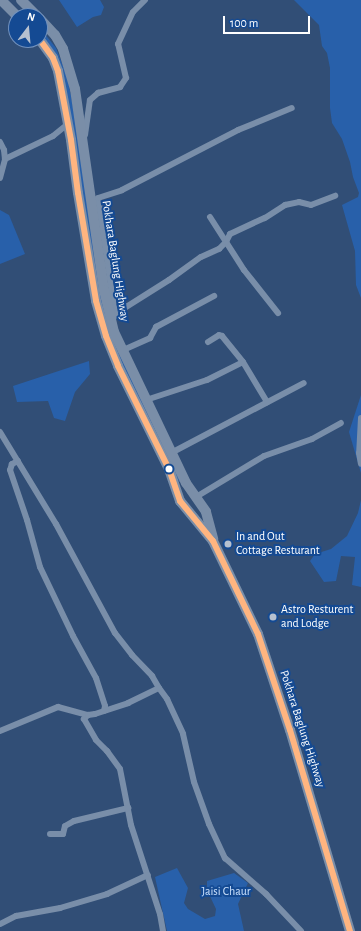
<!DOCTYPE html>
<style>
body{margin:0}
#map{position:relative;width:361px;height:931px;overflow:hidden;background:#314e76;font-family:"Alegreya Sans",sans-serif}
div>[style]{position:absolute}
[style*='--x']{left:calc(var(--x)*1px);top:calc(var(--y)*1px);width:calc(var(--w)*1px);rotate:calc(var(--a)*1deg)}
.green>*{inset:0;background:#2860aa}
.minor>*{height:6px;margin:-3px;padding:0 3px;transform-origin:3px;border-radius:3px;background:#798ea9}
.trunk>*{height:10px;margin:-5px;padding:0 5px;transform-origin:5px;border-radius:5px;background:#7a8ea8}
.bus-1>*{height:6px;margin:-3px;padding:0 3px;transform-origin:3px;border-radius:3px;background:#ffb580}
.dots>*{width:11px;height:11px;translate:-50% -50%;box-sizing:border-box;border:2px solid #144a93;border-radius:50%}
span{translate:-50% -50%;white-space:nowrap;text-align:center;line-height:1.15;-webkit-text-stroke:4px #144a93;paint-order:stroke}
.street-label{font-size:12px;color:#fff}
.poi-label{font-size:12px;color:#fff}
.left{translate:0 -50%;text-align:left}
.park-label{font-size:12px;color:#cae0fc}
.north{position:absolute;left:8px;top:8px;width:40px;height:40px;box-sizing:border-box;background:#144a93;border:1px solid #7292be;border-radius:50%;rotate:16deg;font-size:11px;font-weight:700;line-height:16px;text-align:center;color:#fff}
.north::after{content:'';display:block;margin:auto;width:14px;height:18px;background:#b7c1cf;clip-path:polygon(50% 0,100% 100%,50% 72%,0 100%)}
.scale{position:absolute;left:223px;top:16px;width:87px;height:18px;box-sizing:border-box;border:2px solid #fff;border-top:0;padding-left:5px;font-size:12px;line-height:14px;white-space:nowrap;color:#fff;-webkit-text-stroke:3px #144a93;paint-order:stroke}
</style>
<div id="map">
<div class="green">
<i style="clip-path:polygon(59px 0,100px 0,104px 7px,101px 15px,93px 17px,77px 27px)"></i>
<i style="clip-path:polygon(294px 0,361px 0,361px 298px,356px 285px,355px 251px,342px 205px,358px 197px,359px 193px,353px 177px,350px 162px,342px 139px,332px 123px,330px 108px,330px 68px,327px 53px,322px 46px,319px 25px)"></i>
<i style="clip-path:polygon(40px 28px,56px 48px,68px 79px,115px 345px,181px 482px,179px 482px,118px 360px,104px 323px,56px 54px,40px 33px)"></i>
<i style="clip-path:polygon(0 210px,9px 215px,25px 254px,0 264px)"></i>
<i style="clip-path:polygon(89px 361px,90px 374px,75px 392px,65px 421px,54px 418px,48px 401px,17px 402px,13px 386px)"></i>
<i style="clip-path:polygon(361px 395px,361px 473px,349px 432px)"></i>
<i style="clip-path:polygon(361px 500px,361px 587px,352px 585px,355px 557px,341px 556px,336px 581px,324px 582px,310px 561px,315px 554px,331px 549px,347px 536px,358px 513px)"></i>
<i style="clip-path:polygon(177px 868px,188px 888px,184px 903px,188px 909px,205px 919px,215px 916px,216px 909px,207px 890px,207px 881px,234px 873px,248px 883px,238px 904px,244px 931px,167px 931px,155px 877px)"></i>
</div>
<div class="minor">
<i style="--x:85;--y:135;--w:35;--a:-82"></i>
<i style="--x:90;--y:100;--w:11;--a:-41"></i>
<i style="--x:98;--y:93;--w:23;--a:-15"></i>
<i style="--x:120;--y:87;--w:11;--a:-56"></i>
<i style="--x:126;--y:78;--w:35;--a:-103"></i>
<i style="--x:118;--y:44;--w:35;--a:-65"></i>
<i style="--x:133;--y:12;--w:17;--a:-45"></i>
<i style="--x:0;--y:142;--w:9;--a:63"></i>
<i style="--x:4;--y:150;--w:9;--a:84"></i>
<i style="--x:0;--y:178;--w:20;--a:-75"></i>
<i style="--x:5;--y:159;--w:53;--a:-25.6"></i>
<i style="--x:53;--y:136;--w:19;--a:-39"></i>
<i style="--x:210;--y:217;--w:63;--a:57.3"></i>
<i style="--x:244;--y:270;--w:55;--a:51.7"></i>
<i style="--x:115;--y:314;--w:117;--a:-98.3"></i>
<i style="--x:98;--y:198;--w:25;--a:-18"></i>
<i style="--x:122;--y:190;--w:131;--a:-27.3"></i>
<i style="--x:238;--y:130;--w:58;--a:-22.2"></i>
<i style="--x:114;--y:317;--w:3;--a:-72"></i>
<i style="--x:115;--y:314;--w:64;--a:-32.2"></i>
<i style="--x:169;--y:280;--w:39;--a:-36"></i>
<i style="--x:201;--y:257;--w:20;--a:-24"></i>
<i style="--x:219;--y:249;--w:10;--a:-45"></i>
<i style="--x:226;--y:242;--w:9;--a:-63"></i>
<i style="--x:230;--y:234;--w:38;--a:-25"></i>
<i style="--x:265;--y:218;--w:24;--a:-33"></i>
<i style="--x:285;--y:205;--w:14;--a:-12"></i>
<i style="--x:299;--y:202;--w:12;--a:14"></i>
<i style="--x:311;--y:205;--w:26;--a:-21"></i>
<i style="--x:208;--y:342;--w:13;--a:-32"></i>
<i style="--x:219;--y:335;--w:3;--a:18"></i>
<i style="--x:222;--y:336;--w:33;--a:51"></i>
<i style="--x:243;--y:362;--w:47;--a:59"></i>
<i style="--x:121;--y:351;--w:32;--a:-24"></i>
<i style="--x:150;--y:338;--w:13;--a:-61"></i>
<i style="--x:156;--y:327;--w:66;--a:-28.1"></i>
<i style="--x:146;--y:400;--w:64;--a:-18.2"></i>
<i style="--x:207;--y:380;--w:40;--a:-26.6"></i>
<i style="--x:361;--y:418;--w:35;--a:93"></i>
<i style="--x:359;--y:453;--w:11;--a:80"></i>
<i style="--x:0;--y:432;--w:108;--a:58.7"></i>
<i style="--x:56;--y:524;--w:124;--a:61.6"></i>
<i style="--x:115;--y:633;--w:28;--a:52"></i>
<i style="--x:132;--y:655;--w:29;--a:46"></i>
<i style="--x:152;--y:676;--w:14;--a:60"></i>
<i style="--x:159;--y:688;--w:14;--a:54"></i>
<i style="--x:167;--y:699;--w:38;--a:65"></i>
<i style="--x:183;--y:734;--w:49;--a:77.1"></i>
<i style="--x:194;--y:782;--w:45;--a:70.3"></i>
<i style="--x:209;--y:824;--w:38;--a:65"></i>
<i style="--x:225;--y:858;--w:55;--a:41.3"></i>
<i style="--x:266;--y:894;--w:51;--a:46.6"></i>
<i style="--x:171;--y:453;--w:150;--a:-27.8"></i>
<i style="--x:18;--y:461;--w:7;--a:153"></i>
<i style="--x:12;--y:464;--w:6;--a:108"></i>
<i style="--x:10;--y:470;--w:53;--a:71.2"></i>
<i style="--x:27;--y:520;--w:49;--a:74.5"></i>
<i style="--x:40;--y:567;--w:76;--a:64.4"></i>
<i style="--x:73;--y:636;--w:48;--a:61.3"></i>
<i style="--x:96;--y:678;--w:29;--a:72"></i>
<i style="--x:105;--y:706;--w:5;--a:101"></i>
<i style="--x:196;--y:497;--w:79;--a:-31.1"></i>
<i style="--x:264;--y:456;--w:51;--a:-19.5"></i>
<i style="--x:312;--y:439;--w:33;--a:-29"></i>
<i style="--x:88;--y:715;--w:6;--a:135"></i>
<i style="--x:84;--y:719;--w:24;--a:60"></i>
<i style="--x:96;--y:740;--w:16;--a:45"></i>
<i style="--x:107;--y:751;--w:22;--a:54"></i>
<i style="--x:120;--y:769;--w:57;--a:78.9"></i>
<i style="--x:131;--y:825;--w:94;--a:72"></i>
<i style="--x:160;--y:914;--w:17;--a:80"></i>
<i style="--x:0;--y:731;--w:63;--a:-22.5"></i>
<i style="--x:58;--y:707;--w:31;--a:15"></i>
<i style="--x:88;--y:715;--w:7;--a:-8"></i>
<i style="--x:95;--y:714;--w:35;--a:-18"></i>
<i style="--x:128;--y:703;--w:34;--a:-26"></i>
<i style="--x:50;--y:834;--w:13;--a:0"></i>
<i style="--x:63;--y:834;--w:8;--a:-76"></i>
<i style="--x:65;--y:826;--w:10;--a:-29"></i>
<i style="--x:74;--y:821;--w:56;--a:-13.5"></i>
<i style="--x:0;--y:924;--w:18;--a:-27"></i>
<i style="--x:16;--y:916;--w:45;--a:-10.3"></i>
<i style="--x:60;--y:908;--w:49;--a:-16.6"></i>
<i style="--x:107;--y:894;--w:45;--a:-24.9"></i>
</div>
<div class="trunk">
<i style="--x:1;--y:0;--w:23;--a:45"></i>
<i style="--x:21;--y:0;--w:23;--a:45"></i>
<i style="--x:40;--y:19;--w:22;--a:47"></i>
<i style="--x:55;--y:35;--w:16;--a:60"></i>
<i style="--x:63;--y:49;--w:42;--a:73.3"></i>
<i style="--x:75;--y:89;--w:203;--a:81.8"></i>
<i style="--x:104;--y:290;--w:43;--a:76.6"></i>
<i style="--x:114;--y:332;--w:167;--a:64.5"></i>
<i style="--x:186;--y:483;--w:35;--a:55"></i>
<i style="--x:206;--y:512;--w:28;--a:75"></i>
<i style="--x:40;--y:40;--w:22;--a:54"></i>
<i style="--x:53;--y:58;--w:14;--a:69"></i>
<i style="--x:58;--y:71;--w:70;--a:79.3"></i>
<i style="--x:71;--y:140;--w:53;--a:82.5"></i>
<i style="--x:78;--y:193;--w:109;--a:80.5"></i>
<i style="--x:96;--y:301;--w:36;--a:74"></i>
<i style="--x:106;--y:336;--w:32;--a:68"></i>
<i style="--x:118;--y:366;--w:115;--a:63.7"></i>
<i style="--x:169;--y:469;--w:34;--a:71"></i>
<i style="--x:180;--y:501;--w:52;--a:50.5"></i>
<i style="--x:213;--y:541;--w:103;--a:64.2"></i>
<i style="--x:258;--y:634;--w:101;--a:71.6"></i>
<i style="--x:290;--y:730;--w:210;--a:73.4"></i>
</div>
<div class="bus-1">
<i style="--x:40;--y:40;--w:22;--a:54"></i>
<i style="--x:53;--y:58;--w:14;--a:69"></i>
<i style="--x:58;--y:71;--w:70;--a:79.3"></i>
<i style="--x:71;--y:140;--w:53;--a:82.5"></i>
<i style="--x:78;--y:193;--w:109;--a:80.5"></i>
<i style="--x:96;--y:301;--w:36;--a:74"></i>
<i style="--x:106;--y:336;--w:32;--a:68"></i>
<i style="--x:118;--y:366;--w:115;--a:63.7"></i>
<i style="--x:169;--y:469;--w:34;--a:71"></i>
<i style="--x:180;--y:501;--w:52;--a:50.5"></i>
<i style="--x:213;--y:541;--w:103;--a:64.2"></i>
<i style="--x:258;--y:634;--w:101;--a:71.6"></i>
<i style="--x:290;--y:730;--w:210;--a:73.4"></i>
</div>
<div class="dots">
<i style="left:169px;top:469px;background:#fff"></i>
<i style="left:228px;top:544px;background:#b7c1cf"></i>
<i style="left:273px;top:617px;background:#b7c1cf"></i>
</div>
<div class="street-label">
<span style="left:115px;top:261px;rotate:81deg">Pokhara Baglung Highway</span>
<span style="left:302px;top:729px;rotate:72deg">Pokhara Baglung Highway</span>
</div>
<div class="poi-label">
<span class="left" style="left:236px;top:544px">In and Out<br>Cottage Resturant</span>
<span class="left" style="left:281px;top:617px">Astro Resturent<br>and Lodge</span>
</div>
<div class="park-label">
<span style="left:226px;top:892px">Jaisi Chaur</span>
</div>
<div class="north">N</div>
<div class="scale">100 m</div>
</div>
